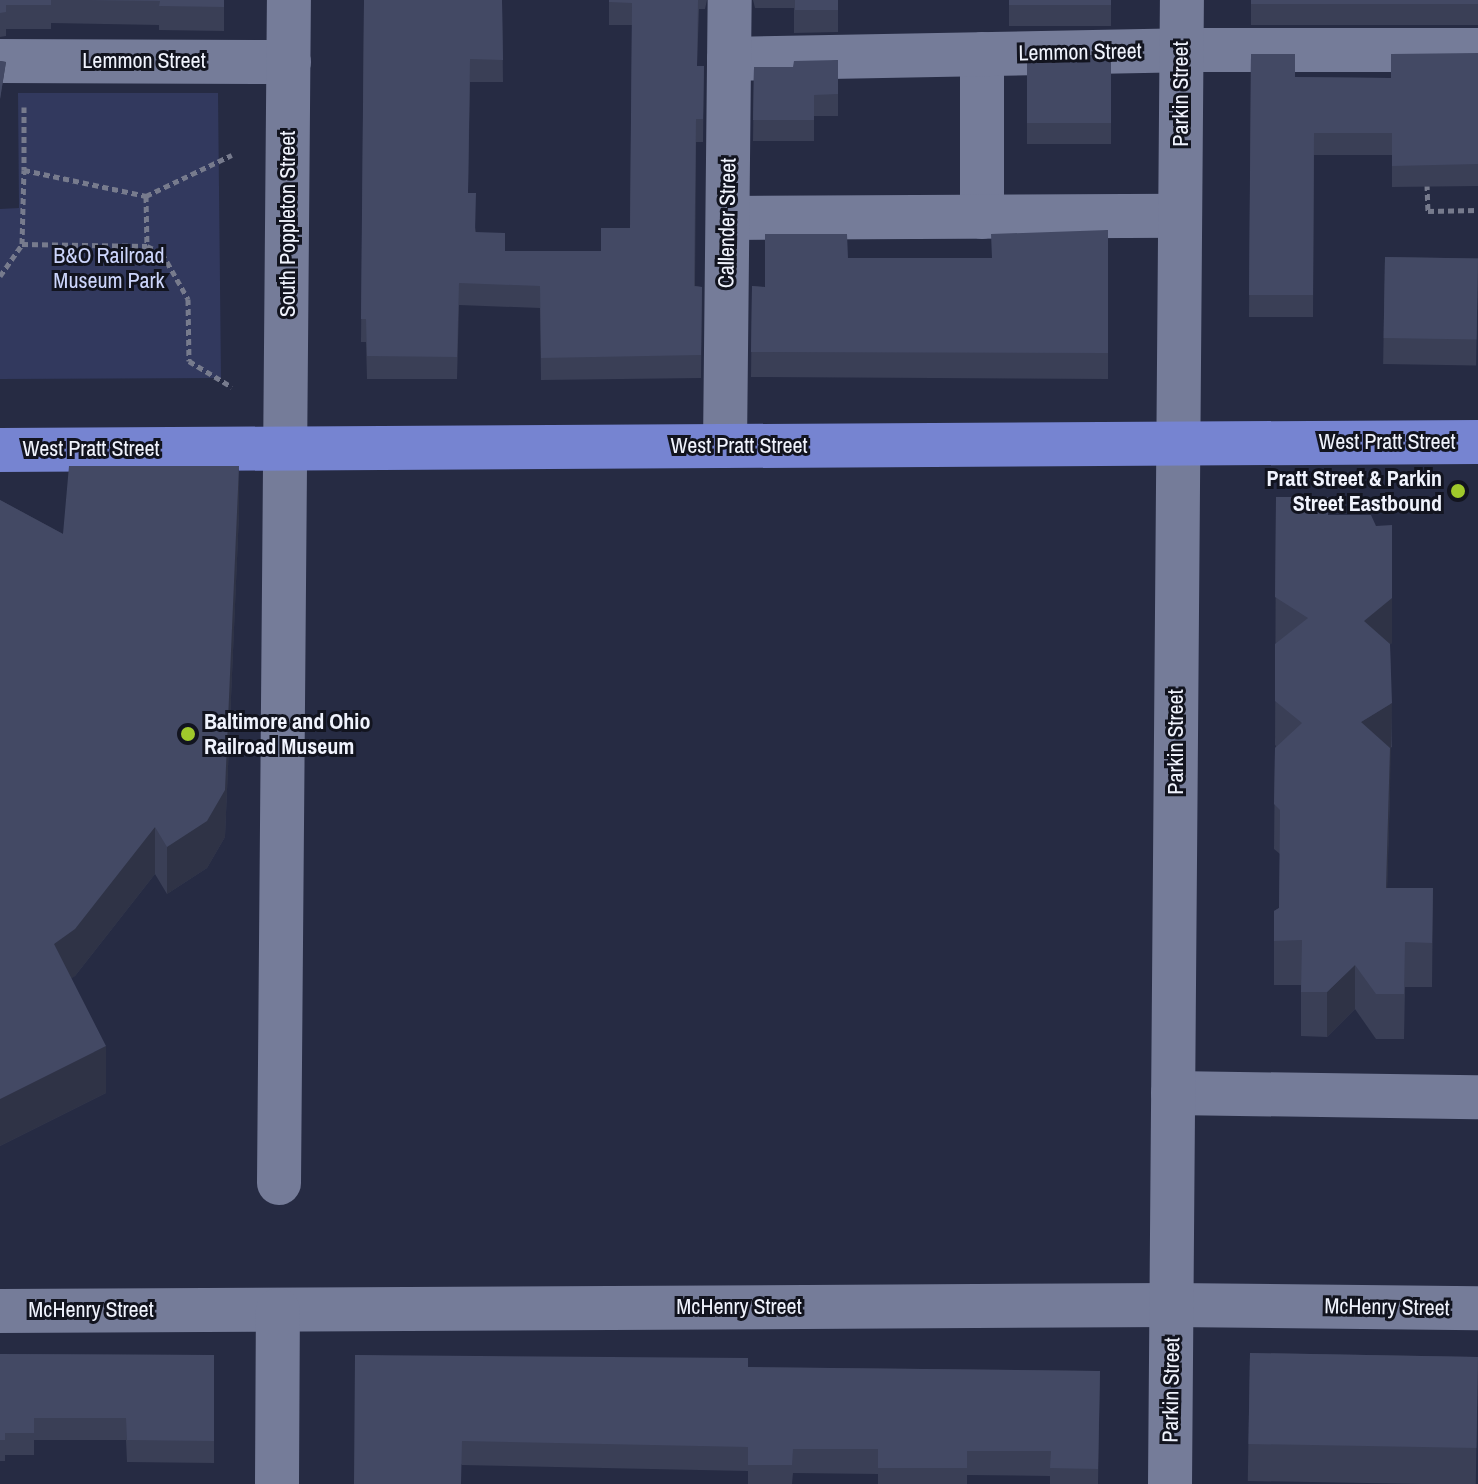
<!DOCTYPE html>
<style>
body{margin:0}
#map{position:relative;width:1478px;height:1484px;overflow:hidden;background:#262b43;font-family:"Archivo Narrow",sans-serif}
div>[style]{position:absolute}
[style*='--x']{left:calc(var(--x)*1px);top:calc(var(--y)*1px);width:calc(var(--w)*1px);rotate:calc(var(--a)*1deg)}
.green>*{inset:0;background:#32395e}
.path>*{height:5px;margin-top:-2.5px;transform-origin:0;background:repeating-linear-gradient(90deg,#777b8d 0 6px,transparent 0 10px)}
.minor>*{height:44px;margin:-22px;padding:0 22px;transform-origin:22px;border-radius:22px;background:#757c99}
.major>*{height:44px;margin:-22px;padding:0 22px;transform-origin:22px;border-radius:22px;background:#7684d1}
.wall>*{inset:0;background:#3a3f56;transform-origin:0 0}
.shaded-wall>*{inset:0;background:#2f3346}
.building>*{inset:0;background:#434964;transform-origin:0 0}
.dots>*{width:22px;height:22px;translate:-50% -50%;box-sizing:border-box;border:4px solid #12141f;border-radius:50%}
span{translate:-50% -50%;white-space:nowrap;text-align:center;line-height:1.15;-webkit-text-stroke:6px #12141f;paint-order:stroke}
.street-label{font-size:22px;color:#f0f3fd}
.park-label{font-size:22px;color:#ccd5fb}
.poi-label{font-size:22px;color:#f0f3fd;font-weight:700}
.right{translate:-100% -50%;text-align:right}
.left{translate:0 -50%;text-align:left}
</style>
<div id="map">
<div class="green">
<i style="clip-path:polygon(18px 93px,218px 93px,221px 378px,0 379px,0 209px,19px 208px)"></i>
</div>
<div class="path">
<i style="--x:24;--y:107;--w:63;--a:90"></i>
<i style="--x:1427;--y:184;--w:27;--a:88"></i>
<i style="--x:1428;--y:211;--w:50;--a:-1.1"></i>
<i style="--x:146;--y:196;--w:95;--a:-25.5"></i>
<i style="--x:22;--y:244;--w:74;--a:-88.5"></i>
<i style="--x:24;--y:170;--w:125;--a:12"></i>
<i style="--x:146;--y:196;--w:50;--a:88.9"></i>
<i style="--x:0;--y:276;--w:39;--a:-55"></i>
<i style="--x:22;--y:244;--w:125;--a:0.9"></i>
<i style="--x:147;--y:246;--w:17;--a:25"></i>
<i style="--x:162;--y:253;--w:53;--a:60.5"></i>
<i style="--x:188;--y:299;--w:62;--a:89.1"></i>
<i style="--x:189;--y:361;--w:50;--a:31.2"></i>
</div>
<div class="minor">
<i style="--x:982;--y:54;--w:163;--a:90"></i>
<i style="--x:729;--y:59;--w:453;--a:-1.1"></i>
<i style="--x:1182;--y:50;--w:296;--a:0"></i>
<i style="--x:0;--y:61;--w:289;--a:0.2"></i>
<i style="--x:728;--y:218;--w:452;--a:-0.3"></i>
<i style="--x:725;--y:446;--w:446;--a:-89.4"></i>
<i style="--x:1173;--y:1093;--w:303;--a:0.8"></i>
<i style="--x:279;--y:1183;--w:1183;--a:-89.52"></i>
<i style="--x:0;--y:1311;--w:1172;--a:-0.29"></i>
<i style="--x:1172;--y:1305;--w:306;--a:0.6"></i>
<i style="--x:277;--y:1484;--w:174;--a:-89.7"></i>
<i style="--x:1170;--y:1484;--w:1484;--a:-89.54"></i>
</div>
<div class="major">
<i style="--x:0;--y:450;--w:1478;--a:-0.31"></i>
</div>
<div class="wall">
<i style="clip-path:polygon(0 0,224px 0,224px 31px,159px 30px,159px 25px,51px 23px,51px 29px,6px 29px,6px 36px,0 37px)"></i>
<i style="clip-path:polygon(364px 0,502px 0,503px 82px,470px 82px,468px 193px,476px 232px,505px 251px,601px 251px,630px 228px,632px 25px,609px 25px,609px 0,707px 0,705px 9px,699px 9px,697px 66px,704px 66px,703px 142px,696px 142px,695px 286px,702px 287px,701px 378px,541px 380px,540px 308px,459px 305px,457px 379px,367px 379px,366px 342px,361px 342px)"></i>
<i style="clip-path:polygon(753px 0,838px 0,838px 32px,794px 33px,794px 8px,755px 8px)"></i>
<i style="left:1009px;top:0;width:102px;height:26px"></i>
<i style="left:1251px;top:0;width:227px;height:25px"></i>
<i style="clip-path:polygon(1478px 53px,1478px 186px,1392px 187px,1392px 155px,1314px 155px,1313px 317px,1249px 317px,1251px 54px,1295px 77px,1391px 78px)"></i>
<i style="left:1111px;top:55px;width:89px;height:84px;rotate:90deg"></i>
<i style="clip-path:polygon(838px 60px,838px 116px,814px 116px,814px 141px,753px 141px,754px 67px,793px 67px)"></i>
<i style="left:0;top:61px;width:6px;height:94px;rotate:9deg"></i>
<i style="clip-path:polygon(1108px 230px,1108px 379px,751px 377px,752px 286px,765px 287px,848px 258px,991px 258px)"></i>
<i style="left:1385px;top:257px;width:93px;height:107px;rotate:1deg"></i>
<i style="clip-path:polygon(1276px 497px,1328px 515px,1392px 643px,1390px 644px,1392px 747px,1390px 748px,1390px 792px,1387px 888px,1433px 888px,1432px 987px,1405px 987px,1404px 1039px,1376px 1039px,1355px 1009px,1327px 1037px,1301px 1036px,1301px 985px,1274px 985px,1274px 911px,1279px 908px,1280px 854px,1274px 849px,1275px 748px,1276px 746px,1275px 745px)"></i>
<i style="clip-path:polygon(0 500px,63px 534px,239px 513px,225px 837px,207px 868px,167px 894px,155px 874px,75px 976px,71px 978px,106px 1093px,0 1146px)"></i>
<i style="left:1250px;top:1353px;width:228px;height:128px;rotate:1deg"></i>
<i style="clip-path:polygon(0 1354px,214px 1355px,214px 1463px,127px 1462px,126px 1440px,34px 1440px,34px 1455px,5px 1455px,5px 1461px,0 1461px)"></i>
<i style="clip-path:polygon(355px 1355px,748px 1367px,1100px 1371px,1098px 1484px,1050px 1484px,1050px 1476px,967px 1475px,967px 1484px,878px 1484px,878px 1474px,793px 1473px,792px 1484px,748px 1484px,748px 1471px,462px 1465px)"></i>
</div>
<div class="shaded-wall">
<i style="clip-path:polygon(239px 466px,239px 513px,225px 837px,207px 868px,167px 894px,167px 847px)"></i>
<i style="clip-path:polygon(1392px 525px,1392px 643px,1364px 665px,1364px 621px)"></i>
<i style="clip-path:polygon(1392px 703px,1390px 792px,1386px 933px,1361px 722px)"></i>
<i style="clip-path:polygon(155px 827px,155px 874px,75px 976px,54px 991px,54px 944px)"></i>
<i style="clip-path:polygon(1355px 965px,1355px 1009px,1327px 1037px,1327px 992px)"></i>
<i style="clip-path:polygon(106px 1046px,106px 1093px,0 1146px,0 1099px)"></i>
</div>
<div class="building">
<i style="clip-path:polygon(0 0,51px 0,51px 5px,6px 5px,6px 12px,0 13px)"></i>
<i style="clip-path:polygon(86px 0,224px 0,224px 7px,159px 6px,160px 1px)"></i>
<i style="clip-path:polygon(364px 0,502px 0,503px 60px,470px 59px,468px 193px,476px 193px,475px 232px,505px 233px,505px 251px,601px 251px,601px 228px,630px 228px,632px 3px,609px 2px,609px 0,698px 0,697px 66px,704px 66px,703px 119px,696px 119px,694px 286px,702px 287px,701px 355px,541px 358px,540px 286px,459px 283px,457px 357px,367px 356px,366px 319px,361px 319px)"></i>
<i style="left:795px;top:0;width:43px;height:10px"></i>
<i style="left:1009px;top:0;width:102px;height:5px"></i>
<i style="left:1251px;top:0;width:227px;height:4px"></i>
<i style="clip-path:polygon(1478px 53px,1478px 164px,1392px 166px,1392px 133px,1314px 133px,1313px 295px,1249px 295px,1251px 54px,1295px 54px,1295px 77px,1391px 78px,1391px 54px)"></i>
<i style="left:1111px;top:55px;width:68px;height:84px;rotate:90deg"></i>
<i style="clip-path:polygon(838px 60px,838px 94px,814px 95px,814px 120px,753px 120px,754px 67px,793px 67px,794px 61px)"></i>
<i style="left:0;top:61px;width:6px;height:70px;rotate:9deg"></i>
<i style="clip-path:polygon(1108px 230px,1108px 353px,751px 352px,752px 286px,765px 287px,765px 234px,847px 234px,848px 258px,992px 258px,991px 234px)"></i>
<i style="left:1385px;top:257px;width:93px;height:81px;rotate:1deg"></i>
<i style="clip-path:polygon(69px 466px,239px 466px,225px 790px,207px 821px,167px 847px,155px 827px,75px 929px,54px 944px,106px 1046px,0 1099px,0 500px,63px 534px)"></i>
<i style="clip-path:polygon(1276px 497px,1328px 497px,1328px 515px,1371px 515px,1376px 526px,1392px 525px,1392px 598px,1364px 621px,1390px 644px,1392px 703px,1361px 722px,1390px 748px,1386px 888px,1433px 888px,1432px 943px,1405px 942px,1404px 994px,1376px 994px,1355px 965px,1327px 992px,1301px 992px,1302px 940px,1274px 941px,1274px 911px,1279px 908px,1280px 810px,1274px 804px,1275px 748px,1302px 723px,1275px 701px,1275px 644px,1308px 618px,1275px 597px)"></i>
<i style="left:1250px;top:1353px;width:228px;height:91px;rotate:1deg"></i>
<i style="clip-path:polygon(0 1354px,214px 1355px,214px 1441px,127px 1440px,126px 1418px,34px 1418px,34px 1433px,5px 1433px,5px 1440px,0 1440px)"></i>
<i style="clip-path:polygon(355px 1355px,748px 1358px,748px 1367px,1100px 1371px,1098px 1469px,1050px 1468px,1051px 1451px,967px 1451px,967px 1468px,878px 1468px,878px 1449px,793px 1449px,792px 1465px,748px 1465px,748px 1447px,462px 1441px,461px 1484px,354px 1484px)"></i>
</div>
<div class="dots">
<i style="left:1458px;top:491px;background:#a0c92b"></i>
<i style="left:188px;top:734px;background:#a0c92b"></i>
</div>
<div class="street-label">
<span style="left:1080px;top:52px;rotate:-1deg">Lemmon Street</span>
<span style="left:144px;top:61px">Lemmon Street</span>
<span style="left:1181px;top:94px;rotate:-90deg">Parkin Street</span>
<span style="left:727px;top:223px;rotate:-89deg">Callender Street</span>
<span style="left:288px;top:224px;rotate:-90deg">South Poppleton Street</span>
<span style="left:1387px;top:442px">West Pratt Street</span>
<span style="left:739px;top:446px">West Pratt Street</span>
<span style="left:91px;top:449px">West Pratt Street</span>
<span style="left:1176px;top:742px;rotate:-90deg">Parkin Street</span>
<span style="left:739px;top:1307px">McHenry Street</span>
<span style="left:1387px;top:1307px;rotate:1deg">McHenry Street</span>
<span style="left:91px;top:1310px">McHenry Street</span>
<span style="left:1171px;top:1390px;rotate:-89deg">Parkin Street</span>
</div>
<div class="park-label">
<span style="left:109px;top:268px">B&amp;O Railroad<br>Museum Park</span>
</div>
<div class="poi-label">
<span class="right" style="left:1442px;top:491px">Pratt Street &amp; Parkin<br>Street Eastbound</span>
<span class="left" style="left:204px;top:734px">Baltimore and Ohio<br>Railroad Museum</span>
</div>
</div>
